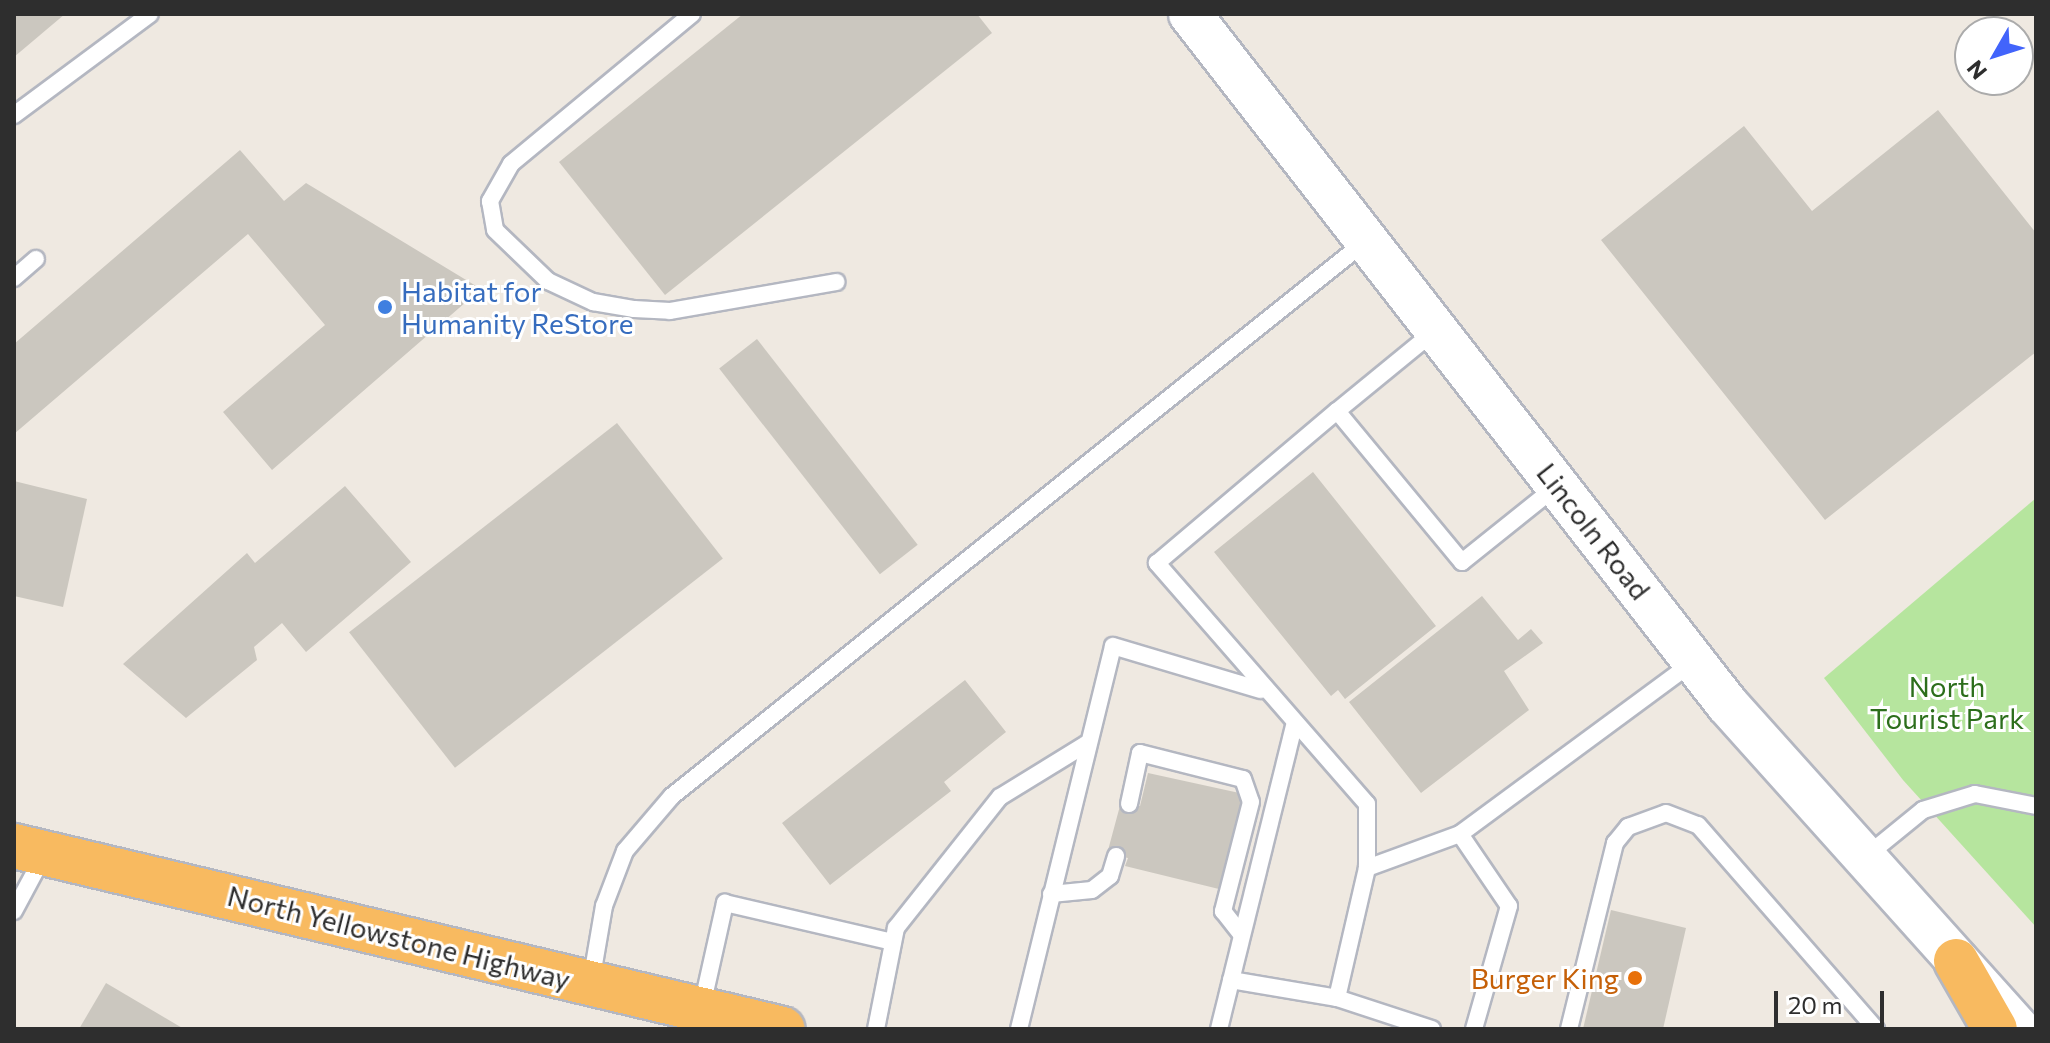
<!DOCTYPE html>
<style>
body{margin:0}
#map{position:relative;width:2050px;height:1043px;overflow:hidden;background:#efe9e1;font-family:Commissioner,sans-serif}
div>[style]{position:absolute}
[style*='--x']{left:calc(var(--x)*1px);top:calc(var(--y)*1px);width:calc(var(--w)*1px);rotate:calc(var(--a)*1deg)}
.green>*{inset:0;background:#b6e59e}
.building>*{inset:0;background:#cbc7bf;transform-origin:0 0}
.roads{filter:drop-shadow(2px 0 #b4b7c1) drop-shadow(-2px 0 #b4b7c1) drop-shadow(0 2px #b4b7c1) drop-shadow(0 -2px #b4b7c1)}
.service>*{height:16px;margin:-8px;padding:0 8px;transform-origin:8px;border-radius:8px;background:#fff}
.secondary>*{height:42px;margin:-21px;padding:0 21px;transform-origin:21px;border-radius:21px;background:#fff}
.trunk>*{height:44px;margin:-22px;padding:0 22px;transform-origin:22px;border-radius:22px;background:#f8ba60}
.dots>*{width:22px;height:22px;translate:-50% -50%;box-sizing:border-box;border:4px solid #fff;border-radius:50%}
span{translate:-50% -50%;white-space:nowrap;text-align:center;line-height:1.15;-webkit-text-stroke:6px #fff;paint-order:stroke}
.shop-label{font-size:28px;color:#366cbe}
.left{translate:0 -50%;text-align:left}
.street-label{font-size:28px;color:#2e2e2e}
.park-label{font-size:28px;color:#2c6e1b}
.food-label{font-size:28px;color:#c56008}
.right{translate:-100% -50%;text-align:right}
.frame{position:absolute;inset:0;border:16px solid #2e2e2e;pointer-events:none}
.north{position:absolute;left:1954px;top:16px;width:80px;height:80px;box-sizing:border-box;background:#fff;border:2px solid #ababab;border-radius:50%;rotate:231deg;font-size:22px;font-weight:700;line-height:32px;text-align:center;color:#2e2e2e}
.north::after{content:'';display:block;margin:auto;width:28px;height:36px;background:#4264fb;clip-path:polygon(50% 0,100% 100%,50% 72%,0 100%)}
.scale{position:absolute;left:1774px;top:991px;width:110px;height:36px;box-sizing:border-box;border:4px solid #2e2e2e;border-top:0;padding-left:10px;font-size:24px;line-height:28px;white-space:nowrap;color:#2e2e2e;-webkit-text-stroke:6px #fff;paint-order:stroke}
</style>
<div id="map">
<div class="green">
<i style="clip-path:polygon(2036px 498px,2036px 927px,1903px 780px,1824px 678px)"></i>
</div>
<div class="building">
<i style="clip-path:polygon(14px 14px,65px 14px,14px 57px)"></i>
<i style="clip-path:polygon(743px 14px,977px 14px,992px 33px,665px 295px,559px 162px)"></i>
<i style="clip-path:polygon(1938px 110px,2036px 233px,2036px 352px,1825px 520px,1601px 240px,1744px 126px,1812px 211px)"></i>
<i style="clip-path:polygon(240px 150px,284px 201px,306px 183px,481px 289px,272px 470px,223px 412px,325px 325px,248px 234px,14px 434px,14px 344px)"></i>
<i style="left:757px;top:339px;width:261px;height:48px;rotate:52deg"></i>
<i style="left:617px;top:423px;width:172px;height:340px;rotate:52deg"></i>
<i style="clip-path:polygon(1313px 472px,1436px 626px,1345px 699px,1338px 690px,1331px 696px,1214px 552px)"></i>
<i style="clip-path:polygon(14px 481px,87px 499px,63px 607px,14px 596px)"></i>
<i style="clip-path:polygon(345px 486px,411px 562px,306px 652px,282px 623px,254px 647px,257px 660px,186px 718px,123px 664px,247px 553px,255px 563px)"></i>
<i style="clip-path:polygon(1482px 596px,1518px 640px,1531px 629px,1543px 643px,1504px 671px,1529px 710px,1421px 793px,1349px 702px)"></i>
<i style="clip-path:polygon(965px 680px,1006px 732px,944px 782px,951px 791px,830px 885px,782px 823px)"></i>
<i style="clip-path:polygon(1148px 773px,1244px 794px,1223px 890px,1125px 866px,1128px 858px,1107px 854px,1121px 802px,1140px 806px)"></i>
<i style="clip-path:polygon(1611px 910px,1686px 928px,1663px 1029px,1583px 1029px)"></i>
<i style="clip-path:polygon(106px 983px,184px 1029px,79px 1029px)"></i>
</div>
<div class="roads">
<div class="service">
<i style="--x:692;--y:14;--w:235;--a:140.4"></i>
<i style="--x:511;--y:164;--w:43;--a:119.6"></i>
<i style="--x:490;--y:201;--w:29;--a:80"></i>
<i style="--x:495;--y:230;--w:74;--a:43.9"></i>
<i style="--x:548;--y:281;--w:50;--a:25"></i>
<i style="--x:593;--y:302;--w:42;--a:9.7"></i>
<i style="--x:634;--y:309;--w:36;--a:3"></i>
<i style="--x:670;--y:311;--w:169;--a:-9.9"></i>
<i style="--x:14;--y:115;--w:169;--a:-36.6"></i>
<i style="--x:14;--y:278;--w:29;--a:-41"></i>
<i style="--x:1337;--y:411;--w:128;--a:-39.3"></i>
<i style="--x:1129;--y:804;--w:52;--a:-77.8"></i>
<i style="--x:1140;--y:753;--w:106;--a:14.2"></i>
<i style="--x:1243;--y:779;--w:24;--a:71"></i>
<i style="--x:1251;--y:802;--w:113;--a:104.4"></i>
<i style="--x:1223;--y:911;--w:29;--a:52"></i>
<i style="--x:1460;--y:834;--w:87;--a:55.8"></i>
<i style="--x:1509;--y:906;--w:128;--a:105.9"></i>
<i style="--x:1864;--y:858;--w:76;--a:-39.1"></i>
<i style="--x:1923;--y:810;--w:54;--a:-17.1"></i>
<i style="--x:1975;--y:794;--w:62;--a:11.1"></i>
<i style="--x:1367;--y:868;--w:64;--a:-90"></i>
<i style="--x:1367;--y:804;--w:320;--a:-131.1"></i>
<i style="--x:1157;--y:563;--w:236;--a:-40.2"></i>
<i style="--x:1337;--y:411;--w:196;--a:50.4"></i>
<i style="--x:1462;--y:562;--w:122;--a:-38.7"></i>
<i style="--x:1051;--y:894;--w:41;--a:-5.6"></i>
<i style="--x:1092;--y:890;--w:23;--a:-38"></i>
<i style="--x:1110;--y:876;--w:21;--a:-73"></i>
<i style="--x:14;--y:911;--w:64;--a:-61.8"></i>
<i style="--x:1231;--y:980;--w:108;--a:9.6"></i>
<i style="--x:1337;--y:998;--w:100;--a:18.1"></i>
<i style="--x:591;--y:982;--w:77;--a:-80.3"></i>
<i style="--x:604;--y:906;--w:59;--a:-69.1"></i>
<i style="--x:625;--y:851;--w:72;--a:-49.5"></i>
<i style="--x:672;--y:796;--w:889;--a:-38.65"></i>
<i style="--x:1337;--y:998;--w:133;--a:-77"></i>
<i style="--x:1367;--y:868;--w:99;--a:-20.1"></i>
<i style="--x:1460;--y:834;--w:290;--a:-36.4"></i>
<i style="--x:702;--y:1006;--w:106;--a:-77.4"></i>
<i style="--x:725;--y:903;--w:172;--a:13.1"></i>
<i style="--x:876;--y:1029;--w:103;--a:-78.8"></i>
<i style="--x:896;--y:928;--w:167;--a:-51.6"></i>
<i style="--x:1000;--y:797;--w:101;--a:-31.6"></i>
<i style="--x:1019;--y:1029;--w:394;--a:-76.2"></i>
<i style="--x:1113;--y:646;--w:154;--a:16.6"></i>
<i style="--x:1219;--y:1029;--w:312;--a:-76.1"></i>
<i style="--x:1569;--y:1029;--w:192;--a:-76.1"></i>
<i style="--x:1615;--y:843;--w:21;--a:-51"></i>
<i style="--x:1628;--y:827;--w:40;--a:-20.2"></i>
<i style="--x:1666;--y:813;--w:34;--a:21"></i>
<i style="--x:1698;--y:825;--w:271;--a:48.9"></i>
</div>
<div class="secondary">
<i style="--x:1190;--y:14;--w:874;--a:52.11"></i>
<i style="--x:1727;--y:704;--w:437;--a:48.1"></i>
</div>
<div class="trunk">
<i style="--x:14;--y:846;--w:790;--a:13.39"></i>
<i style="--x:1956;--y:961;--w:78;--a:60.2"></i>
</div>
</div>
<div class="dots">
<i style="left:385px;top:307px;background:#3f7fe0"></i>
<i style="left:1635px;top:978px;background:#e8710a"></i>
</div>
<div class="shop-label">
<span class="left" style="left:401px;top:307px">Habitat for<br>Humanity ReStore</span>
</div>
<div class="street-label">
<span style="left:1594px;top:531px;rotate:52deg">Lincoln Road</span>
<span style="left:399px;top:937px;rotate:14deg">North Yellowstone Highway</span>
</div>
<div class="park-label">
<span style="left:1947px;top:702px">North<br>Tourist Park</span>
</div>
<div class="food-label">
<span class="right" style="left:1619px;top:978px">Burger King</span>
</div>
<div class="frame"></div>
<div class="north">N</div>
<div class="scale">20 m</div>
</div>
